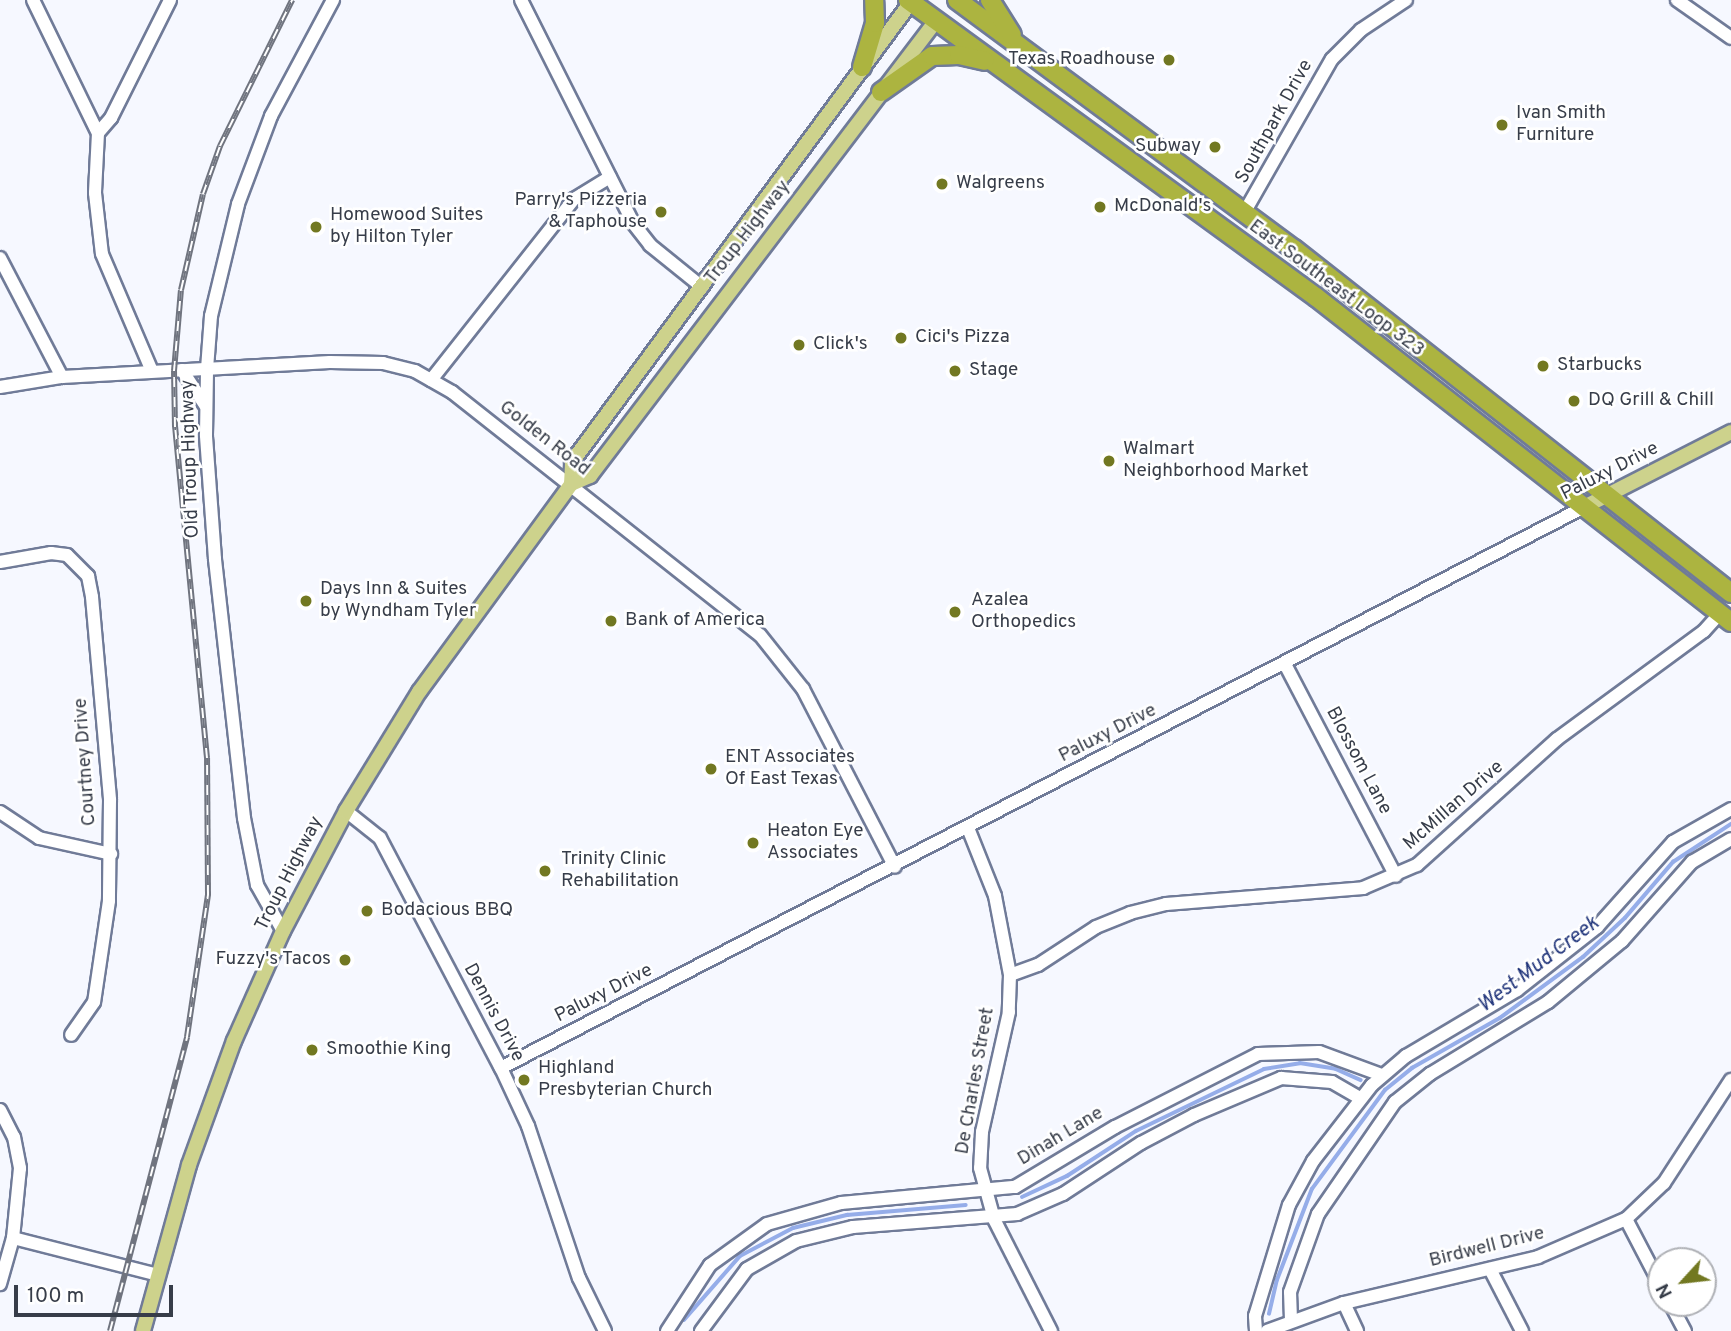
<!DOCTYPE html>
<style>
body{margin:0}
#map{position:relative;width:1731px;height:1331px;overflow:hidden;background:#f6f8ff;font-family:Overpass,sans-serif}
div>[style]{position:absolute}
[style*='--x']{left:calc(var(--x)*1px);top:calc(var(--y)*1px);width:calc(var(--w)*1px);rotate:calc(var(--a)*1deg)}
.stream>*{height:3.5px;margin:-1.75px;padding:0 1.75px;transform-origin:1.75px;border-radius:1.75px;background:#95ade9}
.roads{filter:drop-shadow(2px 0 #707b98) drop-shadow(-2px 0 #707b98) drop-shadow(0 2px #707b98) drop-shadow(0 -2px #707b98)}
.minor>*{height:12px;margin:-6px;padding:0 6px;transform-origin:6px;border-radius:6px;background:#fff}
.major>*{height:14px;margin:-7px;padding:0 7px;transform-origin:7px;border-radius:7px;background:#cdd28c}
.highway>*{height:18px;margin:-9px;padding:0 9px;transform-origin:9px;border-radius:9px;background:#acb440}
.rail>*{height:6px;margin-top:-3px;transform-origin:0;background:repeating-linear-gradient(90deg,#fff 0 10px,#70747f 0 20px);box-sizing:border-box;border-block:2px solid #70747f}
.dots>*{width:19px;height:19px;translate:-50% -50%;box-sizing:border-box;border:4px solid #fff;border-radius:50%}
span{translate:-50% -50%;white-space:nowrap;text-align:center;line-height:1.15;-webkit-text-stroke:5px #fff;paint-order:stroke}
.poi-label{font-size:19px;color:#373d49}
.right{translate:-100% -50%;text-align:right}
.left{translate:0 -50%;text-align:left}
.street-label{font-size:19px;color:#373d49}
.water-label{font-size:21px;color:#21357b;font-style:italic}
.north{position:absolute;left:1647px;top:1247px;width:70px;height:70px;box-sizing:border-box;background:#fff;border:2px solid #afb1b6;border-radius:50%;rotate:243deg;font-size:19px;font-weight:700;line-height:28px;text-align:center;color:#373d49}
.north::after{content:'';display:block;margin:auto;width:24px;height:32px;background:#727821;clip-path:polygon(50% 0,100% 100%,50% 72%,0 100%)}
.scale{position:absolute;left:14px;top:1285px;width:159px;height:32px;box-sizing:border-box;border:4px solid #373d49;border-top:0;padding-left:9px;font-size:21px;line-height:24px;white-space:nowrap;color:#373d49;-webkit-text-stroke:5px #fff;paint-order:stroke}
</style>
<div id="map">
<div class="stream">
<i style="--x:1022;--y:1197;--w:50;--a:-25"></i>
<i style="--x:1067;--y:1176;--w:82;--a:-33.1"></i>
<i style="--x:1136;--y:1131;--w:142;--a:-25.8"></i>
<i style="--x:1264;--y:1069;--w:36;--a:-9"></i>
<i style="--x:1300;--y:1063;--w:36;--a:9"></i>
<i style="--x:1336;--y:1069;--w:27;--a:24"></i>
<i style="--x:1269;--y:1314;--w:35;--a:-77"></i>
<i style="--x:1277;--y:1280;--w:97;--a:-69"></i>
<i style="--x:1312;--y:1189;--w:123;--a:-53.6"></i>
<i style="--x:1385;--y:1090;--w:35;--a:-39"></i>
<i style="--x:1412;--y:1068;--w:101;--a:-29.6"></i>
<i style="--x:1500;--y:1018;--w:103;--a:-36.3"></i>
<i style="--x:1583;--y:957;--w:57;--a:-42.9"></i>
<i style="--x:1625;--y:918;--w:74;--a:-49.4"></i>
<i style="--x:1673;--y:862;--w:69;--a:-33.2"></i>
<i style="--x:684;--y:1320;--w:85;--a:-48.8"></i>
<i style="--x:740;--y:1256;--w:60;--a:-27.8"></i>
<i style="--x:793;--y:1228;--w:56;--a:-13.5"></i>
<i style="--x:847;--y:1215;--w:119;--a:-4.8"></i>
</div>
<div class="roads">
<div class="minor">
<i style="--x:33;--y:0;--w:148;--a:64"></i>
<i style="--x:98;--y:133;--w:60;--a:92.9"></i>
<i style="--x:95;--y:193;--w:61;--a:83.5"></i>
<i style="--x:102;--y:254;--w:127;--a:66.9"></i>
<i style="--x:521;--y:0;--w:250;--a:63.3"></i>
<i style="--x:633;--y:223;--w:28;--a:52"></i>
<i style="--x:650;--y:245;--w:67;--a:38.9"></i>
<i style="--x:1677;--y:0;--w:66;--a:35.1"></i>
<i style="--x:98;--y:133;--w:20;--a:-49"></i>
<i style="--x:111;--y:118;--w:132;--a:-63.4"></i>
<i style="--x:1244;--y:213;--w:177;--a:-60.3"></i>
<i style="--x:1332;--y:59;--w:41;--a:-45"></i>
<i style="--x:1361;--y:30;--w:54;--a:-33.7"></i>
<i style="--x:0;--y:258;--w:134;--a:62.5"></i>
<i style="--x:182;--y:370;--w:42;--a:56.7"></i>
<i style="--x:431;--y:380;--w:231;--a:-51.7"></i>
<i style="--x:574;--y:199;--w:42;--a:-31.4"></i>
<i style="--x:0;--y:387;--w:63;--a:-9.2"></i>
<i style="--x:62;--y:377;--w:268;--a:-3.2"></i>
<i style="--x:330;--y:362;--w:53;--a:1.1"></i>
<i style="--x:383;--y:363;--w:33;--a:14"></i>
<i style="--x:415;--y:371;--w:43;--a:29.6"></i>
<i style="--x:452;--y:392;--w:392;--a:38.3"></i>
<i style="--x:760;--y:635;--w:69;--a:51.5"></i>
<i style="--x:803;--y:689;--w:200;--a:62.7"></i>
<i style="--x:0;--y:562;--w:52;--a:-10"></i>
<i style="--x:51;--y:553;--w:16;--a:7"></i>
<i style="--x:67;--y:555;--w:30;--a:45"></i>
<i style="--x:88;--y:576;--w:21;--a:79"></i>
<i style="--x:92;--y:597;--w:204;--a:84.9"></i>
<i style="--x:110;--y:800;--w:101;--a:90.6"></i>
<i style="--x:109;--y:901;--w:102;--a:98.4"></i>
<i style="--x:94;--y:1002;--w:40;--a:124.9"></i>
<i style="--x:1285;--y:664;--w:239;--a:62.4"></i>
<i style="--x:346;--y:811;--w:43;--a:38.5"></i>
<i style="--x:380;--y:838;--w:260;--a:62.3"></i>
<i style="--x:501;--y:1068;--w:64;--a:65"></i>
<i style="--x:528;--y:1126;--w:160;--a:71.5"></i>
<i style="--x:579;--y:1278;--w:59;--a:63.9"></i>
<i style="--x:0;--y:812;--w:47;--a:33.7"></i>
<i style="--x:39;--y:838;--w:74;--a:12.5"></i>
<i style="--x:968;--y:828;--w:73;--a:68.3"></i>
<i style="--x:995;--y:896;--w:80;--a:79.2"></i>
<i style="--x:1010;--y:975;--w:37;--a:92"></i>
<i style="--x:1009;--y:1012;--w:123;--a:102.7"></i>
<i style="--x:982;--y:1132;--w:36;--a:93"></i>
<i style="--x:980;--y:1168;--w:53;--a:74.6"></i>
<i style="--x:994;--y:1219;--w:126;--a:63"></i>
<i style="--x:283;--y:931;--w:53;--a:-119.5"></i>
<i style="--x:257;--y:885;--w:68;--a:-101"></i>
<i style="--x:244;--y:818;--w:261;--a:-96.4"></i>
<i style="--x:215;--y:559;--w:124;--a:-94.2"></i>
<i style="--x:206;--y:435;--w:66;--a:-89.1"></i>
<i style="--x:207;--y:369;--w:53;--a:-85.7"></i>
<i style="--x:211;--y:316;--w:115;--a:-76.4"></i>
<i style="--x:238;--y:204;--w:94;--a:-69.4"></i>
<i style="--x:271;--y:116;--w:132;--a:-61.9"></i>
<i style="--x:1010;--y:975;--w:30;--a:-20"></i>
<i style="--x:1038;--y:965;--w:69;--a:-33.2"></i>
<i style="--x:1096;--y:927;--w:37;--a:-22"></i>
<i style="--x:1130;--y:913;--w:37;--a:-14"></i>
<i style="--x:1166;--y:904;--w:198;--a:-4.6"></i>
<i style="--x:1363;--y:888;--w:59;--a:-23.1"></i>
<i style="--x:1417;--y:865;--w:188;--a:-42"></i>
<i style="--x:1557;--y:739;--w:182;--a:-36.3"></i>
<i style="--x:1704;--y:631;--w:24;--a:-48"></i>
<i style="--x:501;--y:1068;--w:1222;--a:-27.38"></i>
<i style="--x:0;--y:1110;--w:30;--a:63"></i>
<i style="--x:14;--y:1137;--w:32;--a:79"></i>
<i style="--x:20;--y:1168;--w:70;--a:95.7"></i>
<i style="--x:13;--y:1238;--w:48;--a:105.8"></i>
<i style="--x:1626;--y:1219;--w:76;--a:62.4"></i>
<i style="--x:13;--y:1238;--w:150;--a:14.3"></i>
<i style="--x:1490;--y:1269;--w:70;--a:62.7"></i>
<i style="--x:1344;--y:1303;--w:31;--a:65"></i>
<i style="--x:1670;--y:1303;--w:32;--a:62"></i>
<i style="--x:1291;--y:1320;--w:28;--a:-92"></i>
<i style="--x:1290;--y:1292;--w:83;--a:-70.3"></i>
<i style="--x:1318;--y:1214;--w:136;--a:-55.5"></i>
<i style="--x:1395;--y:1102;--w:45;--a:-38.7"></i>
<i style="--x:1430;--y:1074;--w:138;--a:-31.4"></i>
<i style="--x:1548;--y:1002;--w:96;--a:-39.5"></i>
<i style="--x:1622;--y:941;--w:106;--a:-48.5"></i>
<i style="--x:1692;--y:862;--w:45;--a:-30.5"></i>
<i style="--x:667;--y:1331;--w:79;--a:-56.9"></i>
<i style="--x:710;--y:1265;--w:70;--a:-35.7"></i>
<i style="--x:767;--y:1224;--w:77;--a:-15.8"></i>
<i style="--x:841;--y:1203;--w:175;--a:-5.3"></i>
<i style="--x:1015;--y:1187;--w:117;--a:-31"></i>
<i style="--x:1115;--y:1127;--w:161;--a:-27"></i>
<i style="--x:1258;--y:1054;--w:61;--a:-1.9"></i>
<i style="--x:1319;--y:1052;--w:67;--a:20.1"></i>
<i style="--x:701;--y:1331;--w:77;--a:-53.4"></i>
<i style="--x:747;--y:1269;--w:56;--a:-29.7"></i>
<i style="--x:796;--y:1241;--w:59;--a:-13.8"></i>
<i style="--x:853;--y:1227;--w:165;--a:-4.5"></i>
<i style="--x:1017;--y:1214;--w:50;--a:-23.5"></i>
<i style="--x:1063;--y:1194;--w:93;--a:-33.2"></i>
<i style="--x:1141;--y:1143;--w:60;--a:-27.8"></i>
<i style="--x:1194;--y:1115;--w:95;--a:-23"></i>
<i style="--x:1281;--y:1078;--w:51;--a:4.5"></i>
<i style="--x:1332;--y:1082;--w:32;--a:30"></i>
<i style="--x:1256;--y:1331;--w:15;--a:-94"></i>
<i style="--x:1255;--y:1316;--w:116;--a:-73"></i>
<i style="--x:1289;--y:1205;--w:50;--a:-61.4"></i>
<i style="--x:1313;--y:1161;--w:96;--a:-52.2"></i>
<i style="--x:1372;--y:1085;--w:45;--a:-40.5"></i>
<i style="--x:1406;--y:1056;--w:129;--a:-30.7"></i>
<i style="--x:1517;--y:990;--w:102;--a:-38.2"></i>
<i style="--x:1597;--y:927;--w:114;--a:-48.2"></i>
<i style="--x:1673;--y:842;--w:67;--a:-29.6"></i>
<i style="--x:1267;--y:1331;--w:82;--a:-20"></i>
<i style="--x:1344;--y:1303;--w:199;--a:-13.3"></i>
<i style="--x:1538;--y:1257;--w:96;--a:-23.4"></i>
<i style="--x:1626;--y:1219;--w:52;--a:-43.5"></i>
<i style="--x:1664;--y:1183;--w:123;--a:-57"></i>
</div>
<div class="major">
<i style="--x:571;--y:484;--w:22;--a:-87"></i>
<i style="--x:572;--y:462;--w:571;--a:-53.61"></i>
<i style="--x:1586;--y:506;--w:163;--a:-27"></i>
<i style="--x:143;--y:1331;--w:172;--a:-74.5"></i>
<i style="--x:189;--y:1165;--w:132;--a:-70.1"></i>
<i style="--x:234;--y:1041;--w:120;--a:-66"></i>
<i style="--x:283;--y:931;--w:136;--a:-62.3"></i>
<i style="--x:346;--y:811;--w:140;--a:-58.5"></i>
<i style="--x:419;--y:692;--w:258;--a:-53.8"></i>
<i style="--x:571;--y:484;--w:21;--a:-23"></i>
<i style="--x:590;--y:476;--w:570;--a:-52.77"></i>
</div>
<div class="highway">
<i style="--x:908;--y:0;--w:505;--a:36.05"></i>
<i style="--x:1316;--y:297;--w:527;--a:38.07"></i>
<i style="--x:957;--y:0;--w:419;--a:36.5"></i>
<i style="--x:1294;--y:249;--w:556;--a:38.21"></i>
<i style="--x:990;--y:0;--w:41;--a:57.8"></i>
<i style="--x:862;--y:67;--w:46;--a:-73.5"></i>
<i style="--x:875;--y:23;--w:23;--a:-92"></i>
<i style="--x:881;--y:92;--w:62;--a:-35.2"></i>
<i style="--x:932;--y:56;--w:27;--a:-2"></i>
<i style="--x:959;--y:55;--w:26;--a:13"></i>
</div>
</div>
<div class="rail">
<i style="--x:110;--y:1331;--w:304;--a:-75.3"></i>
<i style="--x:187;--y:1037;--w:144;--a:-81.6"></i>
<i style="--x:208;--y:895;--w:137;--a:-90.4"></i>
<i style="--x:207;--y:758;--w:333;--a:-95.5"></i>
<i style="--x:175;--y:427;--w:56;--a:-91"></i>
<i style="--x:174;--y:371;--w:81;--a:-85.1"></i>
<i style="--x:181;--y:290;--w:98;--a:-77.1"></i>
<i style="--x:203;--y:194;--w:51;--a:-70.5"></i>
<i style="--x:220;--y:146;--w:163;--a:-63.7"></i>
</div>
<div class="dots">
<i style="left:1169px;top:60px;background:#727821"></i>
<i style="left:1502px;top:125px;background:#727821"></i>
<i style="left:1215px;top:147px;background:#727821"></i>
<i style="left:942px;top:184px;background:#727821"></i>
<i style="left:1100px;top:207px;background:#727821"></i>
<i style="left:661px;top:212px;background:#727821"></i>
<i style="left:316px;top:227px;background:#727821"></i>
<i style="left:901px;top:338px;background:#727821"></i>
<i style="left:799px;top:345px;background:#727821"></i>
<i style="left:1543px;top:366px;background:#727821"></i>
<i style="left:955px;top:371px;background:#727821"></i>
<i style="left:1574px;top:401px;background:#727821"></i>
<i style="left:1109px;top:461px;background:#727821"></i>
<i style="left:306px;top:601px;background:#727821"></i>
<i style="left:955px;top:612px;background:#727821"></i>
<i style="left:611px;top:621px;background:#727821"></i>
<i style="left:711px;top:769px;background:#727821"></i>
<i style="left:753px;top:843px;background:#727821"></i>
<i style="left:545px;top:871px;background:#727821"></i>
<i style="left:367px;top:911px;background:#727821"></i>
<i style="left:345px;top:960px;background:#727821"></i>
<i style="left:312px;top:1050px;background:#727821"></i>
<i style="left:524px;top:1080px;background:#727821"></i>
</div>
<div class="poi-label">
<span class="right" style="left:1155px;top:60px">Texas Roadhouse</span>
<span class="left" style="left:1516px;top:125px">Ivan Smith<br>Furniture</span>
<span class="right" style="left:1201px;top:147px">Subway</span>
<span class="left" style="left:956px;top:184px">Walgreens</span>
<span class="right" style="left:647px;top:212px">Parry's Pizzeria<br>&amp; Taphouse</span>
<span class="left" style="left:1114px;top:207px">McDonald's</span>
<span class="left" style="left:330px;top:227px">Homewood Suites<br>by Hilton Tyler</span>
<span class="left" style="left:915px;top:338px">Cici's Pizza</span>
<span class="left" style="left:813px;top:345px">Click's</span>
<span class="left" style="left:1557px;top:366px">Starbucks</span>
<span class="left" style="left:969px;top:371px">Stage</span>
<span class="left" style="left:1588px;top:401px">DQ Grill &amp; Chill</span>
<span class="left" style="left:1123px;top:461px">Walmart<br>Neighborhood Market</span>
<span class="left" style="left:320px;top:601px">Days Inn &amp; Suites<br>by Wyndham Tyler</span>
<span class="left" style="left:971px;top:612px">Azalea<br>Orthopedics</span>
<span class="left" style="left:625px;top:621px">Bank of America</span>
<span class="left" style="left:725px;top:769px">ENT Associates<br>Of East Texas</span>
<span class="left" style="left:767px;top:843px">Heaton Eye<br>Associates</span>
<span class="left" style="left:561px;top:871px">Trinity Clinic<br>Rehabilitation</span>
<span class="left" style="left:381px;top:911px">Bodacious BBQ</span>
<span class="right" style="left:331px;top:960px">Fuzzy's Tacos</span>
<span class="left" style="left:326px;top:1050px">Smoothie King</span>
<span class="left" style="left:538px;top:1080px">Highland<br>Presbyterian Church</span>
</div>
<div class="street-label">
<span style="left:1275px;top:122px;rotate:-61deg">Southpark Drive</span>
<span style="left:748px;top:233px;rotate:-52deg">Troup Highway</span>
<span style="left:1336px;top:289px;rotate:37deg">East Southeast Loop 323</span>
<span style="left:544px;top:439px;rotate:38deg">Golden Road</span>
<span style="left:191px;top:459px;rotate:-92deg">Old Troup Highway</span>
<span style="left:1610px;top:472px;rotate:-27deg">Paluxy Drive</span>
<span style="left:1108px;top:734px;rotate:-27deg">Paluxy Drive</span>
<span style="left:1358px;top:761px;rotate:62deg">Blossom Lane</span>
<span style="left:86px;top:762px;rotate:-94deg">Courtney Drive</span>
<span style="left:1454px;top:806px;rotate:-41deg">McMillan Drive</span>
<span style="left:290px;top:874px;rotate:-63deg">Troup Highway</span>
<span style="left:604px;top:994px;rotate:-27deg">Paluxy Drive</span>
<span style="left:493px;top:1013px;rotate:62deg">Dennis Drive</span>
<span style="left:976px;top:1081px;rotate:-80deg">De Charles Street</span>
<span style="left:1061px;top:1137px;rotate:-31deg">Dinah Lane</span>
<span style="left:1487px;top:1248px;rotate:-14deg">Birdwell Drive</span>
</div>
<div class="water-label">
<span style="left:1539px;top:965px;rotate:-37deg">West Mud Creek</span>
</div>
<div class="north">N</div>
<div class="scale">100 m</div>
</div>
